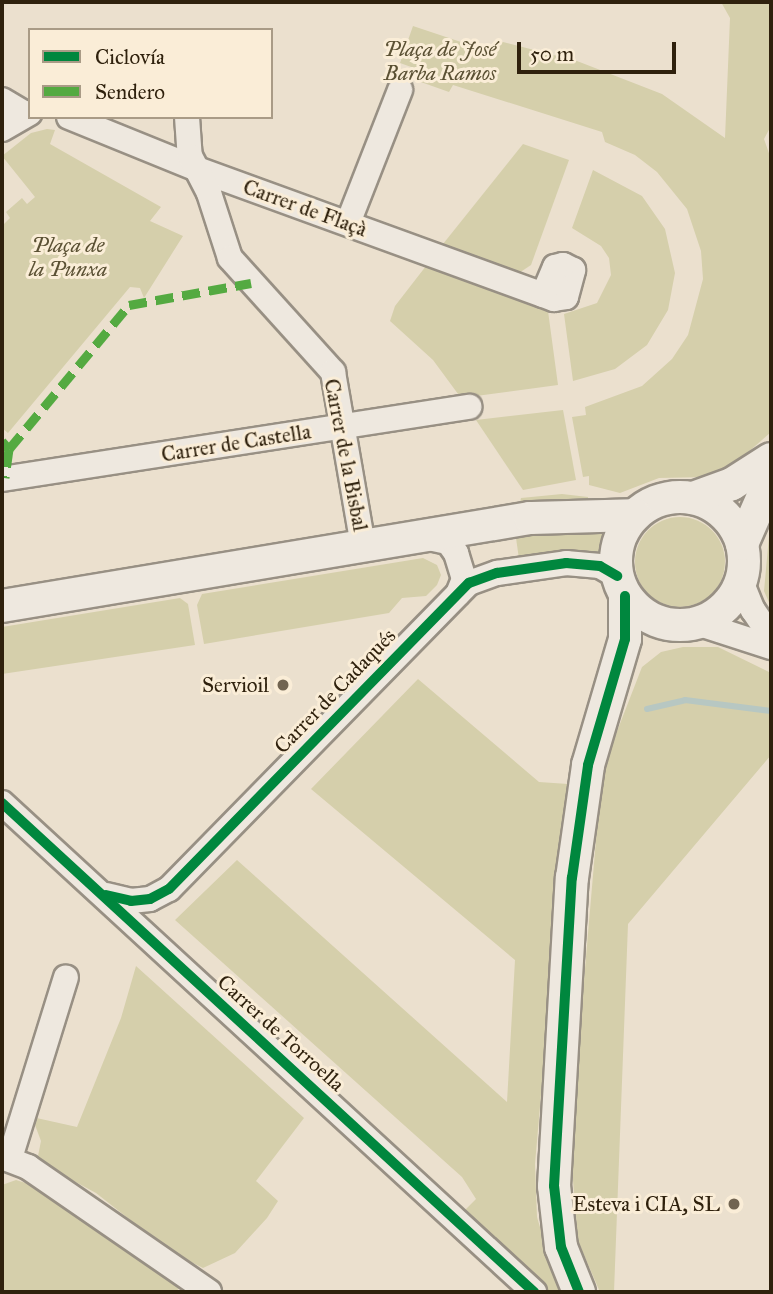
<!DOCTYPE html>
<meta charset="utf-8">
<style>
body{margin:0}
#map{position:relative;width:773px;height:1294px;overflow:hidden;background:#ebe0ce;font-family:"IM FELL Great Primer",serif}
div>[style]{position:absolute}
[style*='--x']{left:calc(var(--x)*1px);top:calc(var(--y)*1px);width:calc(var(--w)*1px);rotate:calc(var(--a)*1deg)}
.green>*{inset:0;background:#d5cfab}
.round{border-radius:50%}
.stream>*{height:6px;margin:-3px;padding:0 3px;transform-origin:3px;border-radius:3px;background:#b7c7c2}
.roads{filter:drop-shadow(2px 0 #989084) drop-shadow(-2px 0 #989084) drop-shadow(0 2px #989084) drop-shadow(0 -2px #989084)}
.minor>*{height:24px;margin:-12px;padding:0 12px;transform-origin:12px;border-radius:12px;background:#eee8df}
.tertiary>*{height:32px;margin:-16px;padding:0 16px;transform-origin:16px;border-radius:16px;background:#eee8df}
.tertiary>.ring{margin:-16px;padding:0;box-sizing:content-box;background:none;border:32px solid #eee8df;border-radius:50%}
.quiet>*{height:9px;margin-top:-4.5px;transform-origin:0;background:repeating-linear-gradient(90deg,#54aa41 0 18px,transparent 0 27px)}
.cycleway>*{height:10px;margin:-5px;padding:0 5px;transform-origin:5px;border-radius:5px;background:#00873e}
.dots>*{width:19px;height:19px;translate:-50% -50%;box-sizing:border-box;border:4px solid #faedd7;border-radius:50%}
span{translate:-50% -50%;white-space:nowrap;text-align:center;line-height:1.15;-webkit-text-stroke:6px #faedd7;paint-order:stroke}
.park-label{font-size:21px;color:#5b5134;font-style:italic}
.street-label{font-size:21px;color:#2f210d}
.poi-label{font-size:21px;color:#2f210d}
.right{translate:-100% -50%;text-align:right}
.frame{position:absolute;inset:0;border:4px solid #2f210d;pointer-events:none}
.legend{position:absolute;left:28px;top:28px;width:245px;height:91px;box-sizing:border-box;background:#faedd7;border:2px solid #a99b86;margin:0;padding:9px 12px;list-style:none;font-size:21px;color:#2f210d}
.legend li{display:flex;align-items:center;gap:14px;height:35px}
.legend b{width:35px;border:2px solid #a99b86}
.scale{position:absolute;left:517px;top:42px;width:159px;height:32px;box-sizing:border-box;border:4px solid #2f210d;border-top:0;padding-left:9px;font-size:21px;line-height:24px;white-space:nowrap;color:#2f210d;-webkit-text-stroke:5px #faedd7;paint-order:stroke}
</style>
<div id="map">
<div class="green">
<i style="clip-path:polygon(721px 2px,771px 2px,771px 126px,764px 139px,771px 159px,771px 432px,730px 468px,706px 477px,659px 478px,620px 493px,589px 485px,589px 476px,583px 477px,572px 417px,586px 415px,585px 407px,642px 386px,672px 359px,688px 335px,703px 279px,701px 251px,687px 209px,657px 172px,635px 155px,605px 142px,602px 132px,453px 85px,449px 92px,418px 81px,414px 68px,400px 63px,413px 26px,491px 52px,499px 41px,577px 61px,662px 94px,725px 138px,730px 18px)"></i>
<i style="clip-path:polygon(47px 129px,55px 130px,50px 144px,161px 207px,150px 221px,183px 236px,144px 298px,140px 288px,130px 287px,8px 433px,2px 428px,2px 226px,10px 218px,6px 212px,22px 198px,27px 204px,35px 197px,2px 156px,31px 133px)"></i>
<i style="clip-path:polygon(523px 144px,569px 160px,531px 265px,519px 273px,443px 244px)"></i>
<i style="clip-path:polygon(593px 170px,642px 196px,665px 229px,675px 273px,668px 310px,647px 345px,615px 369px,573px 381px,564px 314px,597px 303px,611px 275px,609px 258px,601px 246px,572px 228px)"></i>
<i style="clip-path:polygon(426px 266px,548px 311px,558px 385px,461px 398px,433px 360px,390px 321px,395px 306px)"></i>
<i style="clip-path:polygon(563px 410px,576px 480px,523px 490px,476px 420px)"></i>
<i style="clip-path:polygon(562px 494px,588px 497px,588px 505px,519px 507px,521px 498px)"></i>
<i style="clip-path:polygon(771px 514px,771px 607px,764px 591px)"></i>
<i class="round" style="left:635px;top:517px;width:90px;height:90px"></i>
<i style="clip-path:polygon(606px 529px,597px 557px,519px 559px,515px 531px)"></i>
<i style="clip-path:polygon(423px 558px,437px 565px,441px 575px,437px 585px,426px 596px,402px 598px,389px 613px,204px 644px,197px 605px,202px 594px)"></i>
<i style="clip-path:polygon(180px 598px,188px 604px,195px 645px,2px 674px,2px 627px)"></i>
<i style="clip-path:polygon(683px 647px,718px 647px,771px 673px,771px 755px,628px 924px,614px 1292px,600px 1292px,578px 1241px,570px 1144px,602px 770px,642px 667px,661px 652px)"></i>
<i style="clip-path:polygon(418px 679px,539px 782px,568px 784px,535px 1164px,537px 1217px,559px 1292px,543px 1292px,465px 1210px,476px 1199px,462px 1177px,175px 920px,237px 860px,507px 1102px,515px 960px,311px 789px)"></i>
<i style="clip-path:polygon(136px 966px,304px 1118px,256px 1181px,278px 1201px,267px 1218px,235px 1253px,203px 1268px,171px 1252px,96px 1193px,37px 1161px,41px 1141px,32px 1117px,77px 1127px,121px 1018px)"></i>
<i style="clip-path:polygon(16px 1180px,32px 1185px,182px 1286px,175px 1292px,2px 1292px,2px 1185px)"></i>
</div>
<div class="stream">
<i style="--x:647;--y:709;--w:39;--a:-13"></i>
<i style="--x:685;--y:700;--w:87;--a:7.3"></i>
</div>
<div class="roads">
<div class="minor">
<i style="--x:2;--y:100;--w:27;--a:31"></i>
<i style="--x:69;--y:117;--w:138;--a:22.1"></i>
<i style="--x:197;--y:169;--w:368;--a:20"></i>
<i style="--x:543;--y:295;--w:12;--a:20"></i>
<i style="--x:554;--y:299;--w:12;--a:-9"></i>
<i style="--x:566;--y:297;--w:28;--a:-75"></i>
<i style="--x:573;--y:270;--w:11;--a:-153"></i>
<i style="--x:563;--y:265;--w:8;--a:166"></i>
<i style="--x:555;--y:267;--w:30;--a:113"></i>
<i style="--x:187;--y:117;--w:39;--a:86"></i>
<i style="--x:190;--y:156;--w:42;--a:62.8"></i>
<i style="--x:209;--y:193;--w:68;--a:72.1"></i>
<i style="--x:230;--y:258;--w:154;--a:47.9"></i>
<i style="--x:333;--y:372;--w:176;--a:80.2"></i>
<i style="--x:2;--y:129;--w:32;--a:-30"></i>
<i style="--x:348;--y:223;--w:143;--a:-68.6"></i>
<i style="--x:2;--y:479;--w:473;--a:-8.8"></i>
<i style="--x:424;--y:537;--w:25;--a:12"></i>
<i style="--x:448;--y:542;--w:14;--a:54"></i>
<i style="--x:456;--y:553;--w:27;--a:73"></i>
<i style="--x:464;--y:579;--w:16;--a:112"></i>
<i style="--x:741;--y:581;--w:31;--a:68"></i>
<i style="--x:753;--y:610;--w:32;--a:56"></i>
<i style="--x:697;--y:623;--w:78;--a:18"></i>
<i style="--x:2;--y:803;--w:723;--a:42.59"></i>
<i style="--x:106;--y:895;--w:26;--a:13"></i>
<i style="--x:131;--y:901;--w:19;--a:-6"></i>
<i style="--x:150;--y:899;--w:21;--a:-28"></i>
<i style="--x:169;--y:889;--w:429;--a:-45.6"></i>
<i style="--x:469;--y:583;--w:30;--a:-20"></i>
<i style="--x:497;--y:573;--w:70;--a:-8.2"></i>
<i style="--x:566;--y:563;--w:34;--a:5"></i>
<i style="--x:600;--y:566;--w:20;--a:30"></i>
<i style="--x:2;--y:1157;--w:28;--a:21"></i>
<i style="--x:28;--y:1167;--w:220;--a:34.6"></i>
<i style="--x:10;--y:1158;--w:189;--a:-72.8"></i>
</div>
<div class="tertiary">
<i class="ring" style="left:616px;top:497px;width:96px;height:96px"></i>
<i style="--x:693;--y:498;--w:41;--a:-19.7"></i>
<i style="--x:732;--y:484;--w:46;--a:-32.7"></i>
<i style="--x:742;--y:544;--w:72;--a:-66.3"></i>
<i style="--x:2;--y:606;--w:535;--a:-9.46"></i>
<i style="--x:530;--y:518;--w:105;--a:-1.6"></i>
<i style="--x:579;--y:1292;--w:48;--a:-111.8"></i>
<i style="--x:561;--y:1247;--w:61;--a:-96.5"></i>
<i style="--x:554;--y:1186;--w:309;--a:-86.7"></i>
<i style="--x:572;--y:878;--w:114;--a:-81.9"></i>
<i style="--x:588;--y:765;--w:131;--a:-73.6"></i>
<i style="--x:625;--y:639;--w:43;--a:-90"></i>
</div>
</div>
<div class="quiet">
<i style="--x:2;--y:441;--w:11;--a:49"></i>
<i style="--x:9;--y:449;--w:29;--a:98"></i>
<i style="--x:9;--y:449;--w:187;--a:-50.2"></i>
<i style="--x:129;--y:305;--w:124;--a:-10.2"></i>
</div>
<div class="cycleway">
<i style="--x:2;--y:803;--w:723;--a:42.59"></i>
<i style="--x:106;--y:895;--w:26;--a:13"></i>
<i style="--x:131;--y:901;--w:19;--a:-6"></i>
<i style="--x:150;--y:899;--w:21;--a:-28"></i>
<i style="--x:169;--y:889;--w:429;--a:-45.6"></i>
<i style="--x:469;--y:583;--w:30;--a:-20"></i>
<i style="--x:497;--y:573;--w:70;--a:-8.2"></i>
<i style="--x:566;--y:563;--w:34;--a:5"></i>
<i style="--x:600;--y:566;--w:20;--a:30"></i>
<i style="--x:579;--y:1292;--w:48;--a:-111.8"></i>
<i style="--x:561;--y:1247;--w:61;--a:-96.5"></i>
<i style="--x:554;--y:1186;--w:309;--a:-86.7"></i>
<i style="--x:572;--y:878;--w:114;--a:-81.9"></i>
<i style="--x:588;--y:765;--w:131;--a:-73.6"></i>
<i style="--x:625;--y:639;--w:43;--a:-90"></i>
</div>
<div class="dots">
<i style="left:283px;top:685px;background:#716451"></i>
<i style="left:734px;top:1204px;background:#716451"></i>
</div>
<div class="park-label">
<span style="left:440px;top:61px">Plaça de José<br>Barba Ramos</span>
<span style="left:68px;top:257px">Plaça de<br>la Punxa</span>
</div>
<div class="street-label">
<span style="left:305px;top:208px;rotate:20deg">Carrer de Flaçà</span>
<span style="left:236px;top:443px;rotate:-9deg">Carrer de Castella</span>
<span style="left:346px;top:455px;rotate:79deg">Carrer de la Bisbal</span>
<span style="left:335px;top:691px;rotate:-46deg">Carrer de Cadaqués</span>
<span style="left:281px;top:1033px;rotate:42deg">Carrer de Torroella</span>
</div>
<div class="poi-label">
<span class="right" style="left:269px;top:685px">Servioil</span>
<span class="right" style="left:720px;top:1204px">Esteva i CIA, SL</span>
</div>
<div class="frame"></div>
<ul class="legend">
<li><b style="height:9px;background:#00873e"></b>Ciclovía</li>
<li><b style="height:9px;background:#54aa41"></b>Sendero</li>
</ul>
<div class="scale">50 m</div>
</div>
